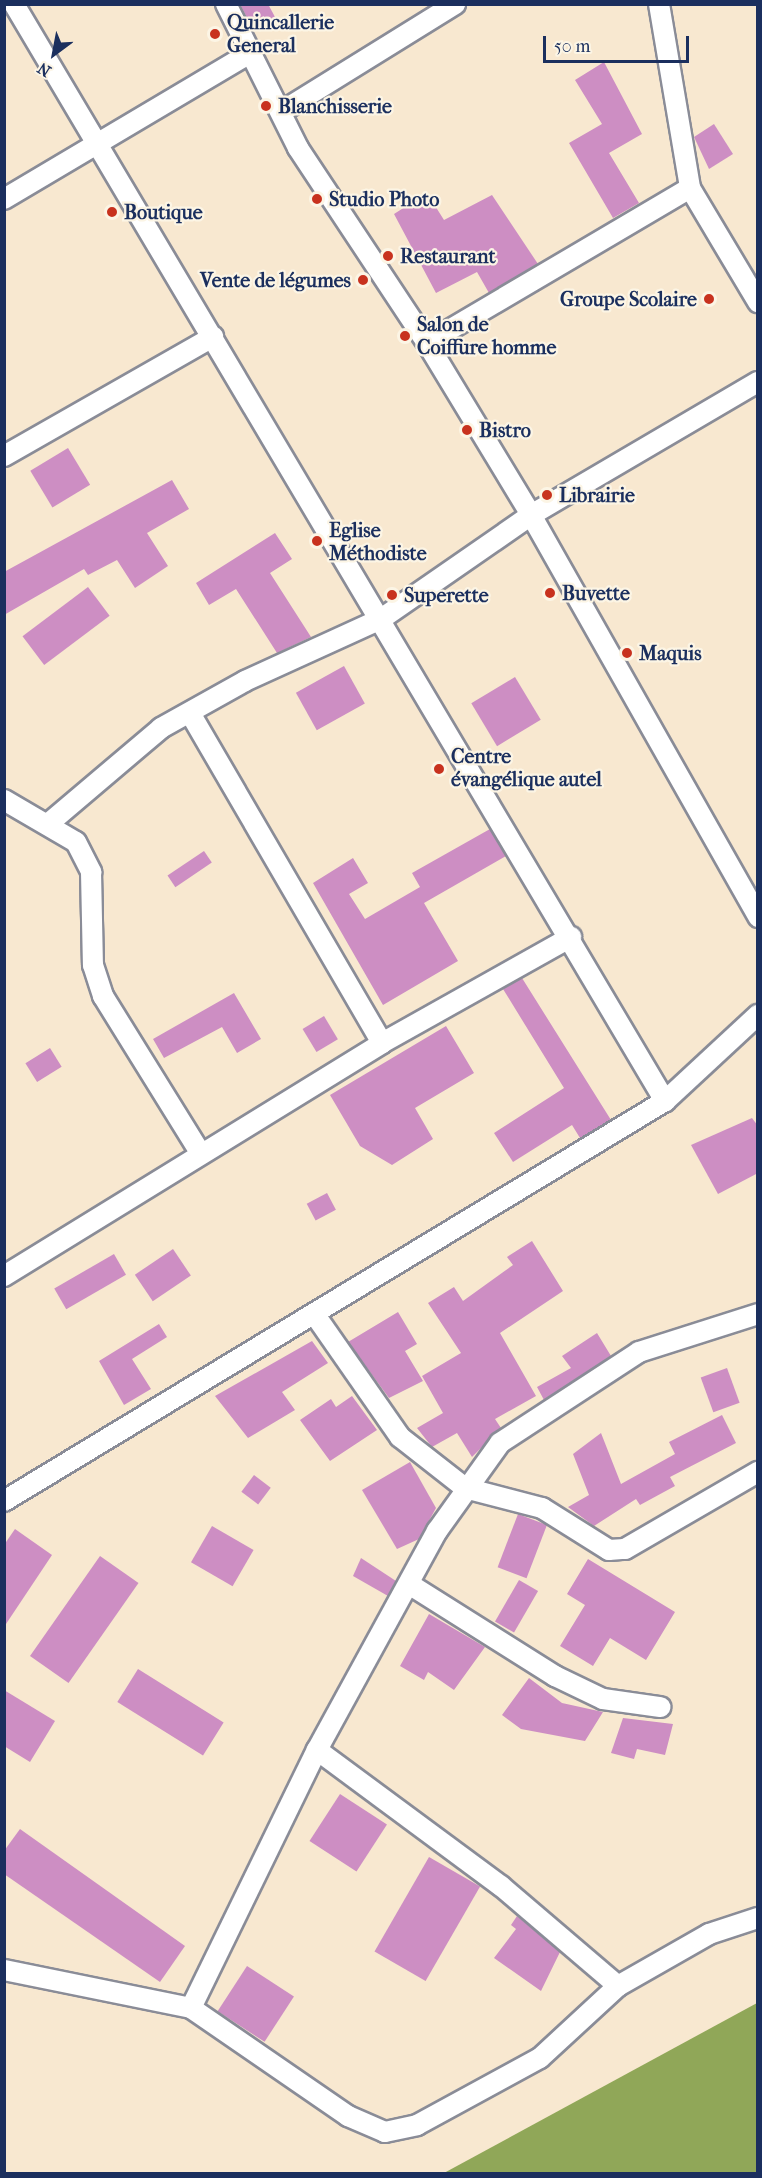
<!DOCTYPE html>
<meta charset="utf-8">
<style>
body{margin:0}
#map{position:relative;width:762px;height:2178px;overflow:hidden;background:#f8e8d0;font-family:"IM FELL French Canon",serif}
div>[style]{position:absolute}
[style*='--x']{left:calc(var(--x)*1px);top:calc(var(--y)*1px);width:calc(var(--w)*1px);rotate:calc(var(--a)*1deg)}
.forest>*{inset:0;background:#90a758}
.building>*{inset:0;background:#cd8ec3;transform-origin:0 0}
.roads{filter:drop-shadow(2px 0 #8a8c97) drop-shadow(-2px 0 #8a8c97) drop-shadow(0 2px #8a8c97) drop-shadow(0 -2px #8a8c97)}
.minor>*{height:20px;margin:-10px;padding:0 10px;transform-origin:10px;border-radius:10px;background:#fff}
.dots>*{width:16px;height:16px;translate:-50% -50%;box-sizing:border-box;border:3px solid #fcf5e5;border-radius:50%}
span{translate:-50% -50%;white-space:nowrap;text-align:center;line-height:1.15;-webkit-text-stroke:4.5px #fcf5e5;paint-order:stroke}
.poi-label{font-size:20px;color:#1b2f5e;font-weight:700}
.left{translate:0 -50%;text-align:left}
.right{translate:-100% -50%;text-align:right}
.frame{position:absolute;inset:0;border:6px solid #1b2f5e;pointer-events:none}
.north{position:absolute;left:24px;top:24px;width:60px;height:60px;-webkit-text-stroke:4px #fcf5e5;paint-order:stroke;rotate:212deg;font-size:16px;font-weight:700;line-height:24px;text-align:center;color:#1b2f5e}
.north::after{content:'';display:block;margin:auto;width:21px;height:27px;background:#1b2f5e;clip-path:polygon(50% 0,100% 100%,50% 72%,0 100%)}
.scale{position:absolute;left:543px;top:36px;width:146px;height:27px;box-sizing:border-box;border:3px solid #1b2f5e;border-top:0;padding-left:8px;font-size:18px;line-height:21px;white-space:nowrap;color:#1b2f5e;-webkit-text-stroke:4px #fcf5e5;paint-order:stroke}
</style>
<div id="map">
<div class="forest">
<i style="clip-path:polygon(757px 2003px,757px 2173px,444px 2173px)"></i>
</div>
<div class="building">
<i style="clip-path:polygon(240px 4px,268px 4px,275px 17px,253px 30px)"></i>
<i style="clip-path:polygon(604px 62px,642px 134px,609px 153px,639px 203px,613px 218px,569px 143px,602px 124px,575px 80px)"></i>
<i style="clip-path:polygon(714px 124px,733px 154px,709px 169px,694px 137px)"></i>
<i style="clip-path:polygon(427px 193px,444px 220px,492px 195px,538px 264px,489px 293px,477px 272px,436px 293px,394px 214px)"></i>
<i style="left:68px;top:448px;width:43px;height:44px;rotate:59deg"></i>
<i style="clip-path:polygon(172px 480px,189px 509px,147px 533px,168px 566px,135px 588px,117px 560px,88px 575px,84px 569px,4px 615px,4px 572px)"></i>
<i style="clip-path:polygon(275px 533px,292px 559px,270px 573px,311px 637px,277px 653px,236px 589px,209px 605px,196px 583px)"></i>
<i style="left:88px;top:587px;width:36px;height:82px;rotate:53deg"></i>
<i style="left:344px;top:666px;width:43px;height:55px;rotate:61deg"></i>
<i style="left:515px;top:677px;width:50px;height:51px;rotate:59deg"></i>
<i style="clip-path:polygon(490px 829px,506px 856px,424px 903px,458px 961px,383px 1005px,313px 883px,353px 858px,368px 883px,349px 894px,365px 919px,420px 887px,412px 873px)"></i>
<i style="left:204px;top:851px;width:14px;height:44px;rotate:56deg"></i>
<i style="clip-path:polygon(522px 978px,611px 1120px,580px 1138px,572px 1125px,513px 1162px,494px 1133px,564px 1088px,503px 989px)"></i>
<i style="clip-path:polygon(234px 993px,261px 1039px,237px 1053px,222px 1027px,164px 1058px,153px 1039px)"></i>
<i style="left:324px;top:1016px;width:27px;height:25px;rotate:59deg"></i>
<i style="clip-path:polygon(446px 1026px,474px 1073px,415px 1108px,433px 1139px,392px 1165px,360px 1146px,330px 1095px)"></i>
<i style="left:50px;top:1048px;width:22px;height:29px;rotate:58deg"></i>
<i style="clip-path:polygon(752px 1118px,758px 1126px,758px 1173px,718px 1194px,691px 1145px)"></i>
<i style="left:327px;top:1193px;width:19px;height:23px;rotate:62deg"></i>
<i style="clip-path:polygon(532px 1241px,563px 1291px,500px 1333px,536px 1396px,495px 1419px,501px 1428px,472px 1457px,457px 1433px,432px 1447px,417px 1428px,443px 1413px,422px 1376px,461px 1353px,428px 1303px,454px 1287px,463px 1301px,513px 1265px,507px 1257px)"></i>
<i style="left:173px;top:1249px;width:32px;height:46px;rotate:56deg"></i>
<i style="left:114px;top:1254px;width:24px;height:69px;rotate:60deg"></i>
<i style="clip-path:polygon(398px 1312px,417px 1344px,405px 1351px,423px 1381px,389px 1398px,348px 1342px)"></i>
<i style="clip-path:polygon(159px 1324px,167px 1337px,132px 1359px,151px 1389px,124px 1405px,99px 1361px)"></i>
<i style="clip-path:polygon(597px 1333px,611px 1356px,544px 1400px,537px 1387px,571px 1368px,562px 1356px)"></i>
<i style="clip-path:polygon(312px 1341px,328px 1363px,282px 1392px,295px 1410px,248px 1438px,215px 1396px)"></i>
<i style="left:727px;top:1368px;width:37px;height:28px;rotate:70deg"></i>
<i style="clip-path:polygon(352px 1396px,377px 1430px,330px 1461px,300px 1420px,331px 1399px,336px 1407px)"></i>
<i style="clip-path:polygon(722px 1415px,736px 1443px,670px 1477px,675px 1486px,640px 1505px,636px 1499px,594px 1526px,568px 1507px,589px 1495px,573px 1454px,601px 1433px,621px 1484px,675px 1454px,669px 1442px)"></i>
<i style="clip-path:polygon(410px 1462px,436px 1508px,419px 1539px,397px 1549px,362px 1490px)"></i>
<i style="left:254px;top:1475px;width:21px;height:21px;rotate:37deg"></i>
<i style="left:518px;top:1514px;width:31px;height:57px;rotate:21deg"></i>
<i style="left:212px;top:1526px;width:48px;height:42px;rotate:30deg"></i>
<i style="clip-path:polygon(15px 1529px,52px 1555px,4px 1627px,4px 1545px)"></i>
<i style="left:100px;top:1556px;width:47px;height:122px;rotate:35deg"></i>
<i style="clip-path:polygon(361px 1558px,396px 1581px,388px 1596px,353px 1576px)"></i>
<i style="clip-path:polygon(588px 1559px,675px 1612px,646px 1660px,610px 1638px,593px 1666px,560px 1646px,585px 1605px,567px 1594px)"></i>
<i style="left:519px;top:1580px;width:22px;height:48px;rotate:30deg"></i>
<i style="clip-path:polygon(429px 1614px,485px 1647px,454px 1690px,428px 1672px,424px 1680px,400px 1666px)"></i>
<i style="left:138px;top:1669px;width:101px;height:39px;rotate:32deg"></i>
<i style="clip-path:polygon(529px 1678px,562px 1703px,603px 1712px,585px 1741px,521px 1729px,502px 1715px)"></i>
<i style="clip-path:polygon(4px 1690px,55px 1721px,30px 1762px,4px 1746px)"></i>
<i style="clip-path:polygon(623px 1718px,673px 1724px,665px 1755px,637px 1749px,634px 1759px,611px 1753px)"></i>
<i style="left:340px;top:1794px;width:56px;height:56px;rotate:33deg"></i>
<i style="clip-path:polygon(20px 1829px,185px 1946px,160px 1982px,4px 1874px,4px 1851px)"></i>
<i style="left:429px;top:1857px;width:59px;height:109px;rotate:30deg"></i>
<i style="clip-path:polygon(517px 1916px,560px 1952px,541px 1991px,494px 1958px,516px 1929px,511px 1925px)"></i>
<i style="left:247px;top:1966px;width:56px;height:54px;rotate:33deg"></i>
</div>
<div class="roads">
<div class="minor">
<i style="--x:14;--y:4;--w:1276;--a:59.31"></i>
<i style="--x:226;--y:4;--w:161;--a:63.4"></i>
<i style="--x:298;--y:148;--w:234;--a:56.5"></i>
<i style="--x:427;--y:343;--w:201;--a:58.8"></i>
<i style="--x:531;--y:515;--w:462;--a:60.5"></i>
<i style="--x:659;--y:4;--w:187;--a:80.4"></i>
<i style="--x:690;--y:188;--w:133;--a:59.2"></i>
<i style="--x:281;--y:112;--w:205;--a:-31.8"></i>
<i style="--x:4;--y:199;--w:286;--a:-30.7"></i>
<i style="--x:427;--y:343;--w:305;--a:-30.5"></i>
<i style="--x:4;--y:456;--w:241;--a:-29.7"></i>
<i style="--x:190;--y:713;--w:382;--a:59.8"></i>
<i style="--x:4;--y:800;--w:83;--a:30.3"></i>
<i style="--x:76;--y:842;--w:34;--a:63"></i>
<i style="--x:91;--y:872;--w:93;--a:88.8"></i>
<i style="--x:93;--y:965;--w:33;--a:72"></i>
<i style="--x:103;--y:996;--w:186;--a:58.2"></i>
<i style="--x:48;--y:824;--w:148;--a:-40.3"></i>
<i style="--x:161;--y:728;--w:96;--a:-29.2"></i>
<i style="--x:245;--y:681;--w:149;--a:-24.5"></i>
<i style="--x:381;--y:619;--w:183;--a:-34.7"></i>
<i style="--x:531;--y:515;--w:263;--a:-30.4"></i>
<i style="--x:4;--y:1276;--w:444;--a:-31.6"></i>
<i style="--x:382;--y:1043;--w:217;--a:-29.3"></i>
<i style="--x:315;--y:1315;--w:149;--a:55.1"></i>
<i style="--x:400;--y:1437;--w:83;--a:38.1"></i>
<i style="--x:465;--y:1488;--w:80;--a:14.6"></i>
<i style="--x:542;--y:1508;--w:79;--a:32.1"></i>
<i style="--x:609;--y:1550;--w:16;--a:-4"></i>
<i style="--x:625;--y:1549;--w:154;--a:-30.1"></i>
<i style="--x:4;--y:1501;--w:773;--a:-31.18"></i>
<i style="--x:665;--y:1101;--w:127;--a:-42.8"></i>
<i style="--x:409;--y:1584;--w:173;--a:32.2"></i>
<i style="--x:555;--y:1676;--w:53;--a:25.6"></i>
<i style="--x:603;--y:1699;--w:58;--a:8"></i>
<i style="--x:317;--y:1750;--w:229;--a:36.5"></i>
<i style="--x:501;--y:1886;--w:154;--a:40.5"></i>
<i style="--x:4;--y:1970;--w:191;--a:11.5"></i>
<i style="--x:191;--y:2008;--w:191;--a:34.5"></i>
<i style="--x:348;--y:2116;--w:40;--a:23.4"></i>
<i style="--x:385;--y:2132;--w:33;--a:-12"></i>
<i style="--x:417;--y:2125;--w:140;--a:-28.6"></i>
<i style="--x:540;--y:2058;--w:106;--a:-42.7"></i>
<i style="--x:618;--y:1986;--w:105;--a:-29.7"></i>
<i style="--x:709;--y:1934;--w:52;--a:-18.1"></i>
<i style="--x:191;--y:2008;--w:287;--a:-64"></i>
<i style="--x:317;--y:1750;--w:250;--a:-61.3"></i>
<i style="--x:437;--y:1531;--w:108;--a:-54.4"></i>
<i style="--x:500;--y:1443;--w:166;--a:-33.2"></i>
<i style="--x:639;--y:1352;--w:125;--a:-17.7"></i>
</div>
</div>
<div class="dots">
<i style="left:215px;top:34px;background:#c8321e"></i>
<i style="left:266px;top:106px;background:#c8321e"></i>
<i style="left:317px;top:199px;background:#c8321e"></i>
<i style="left:112px;top:212px;background:#c8321e"></i>
<i style="left:388px;top:256px;background:#c8321e"></i>
<i style="left:363px;top:280px;background:#c8321e"></i>
<i style="left:709px;top:299px;background:#c8321e"></i>
<i style="left:405px;top:336px;background:#c8321e"></i>
<i style="left:467px;top:430px;background:#c8321e"></i>
<i style="left:547px;top:495px;background:#c8321e"></i>
<i style="left:317px;top:541px;background:#c8321e"></i>
<i style="left:550px;top:593px;background:#c8321e"></i>
<i style="left:392px;top:595px;background:#c8321e"></i>
<i style="left:627px;top:653px;background:#c8321e"></i>
<i style="left:439px;top:769px;background:#c8321e"></i>
</div>
<div class="poi-label">
<span class="left" style="left:227px;top:34px">Quincallerie<br>General</span>
<span class="left" style="left:278px;top:106px">Blanchisserie</span>
<span class="left" style="left:329px;top:199px">Studio Photo</span>
<span class="left" style="left:124px;top:212px">Boutique</span>
<span class="left" style="left:400px;top:256px">Restaurant</span>
<span class="right" style="left:351px;top:280px">Vente de légumes</span>
<span class="right" style="left:697px;top:299px">Groupe Scolaire</span>
<span class="left" style="left:417px;top:336px">Salon de<br>Coiffure homme</span>
<span class="left" style="left:479px;top:430px">Bistro</span>
<span class="left" style="left:559px;top:495px">Librairie</span>
<span class="left" style="left:329px;top:542px">Eglise<br>Méthodiste</span>
<span class="left" style="left:562px;top:593px">Buvette</span>
<span class="left" style="left:404px;top:595px">Superette</span>
<span class="left" style="left:639px;top:653px">Maquis</span>
<span class="left" style="left:451px;top:768px">Centre<br>évangélique autel</span>
</div>
<div class="frame"></div>
<div class="north">N</div>
<div class="scale">50 m</div>
</div>
